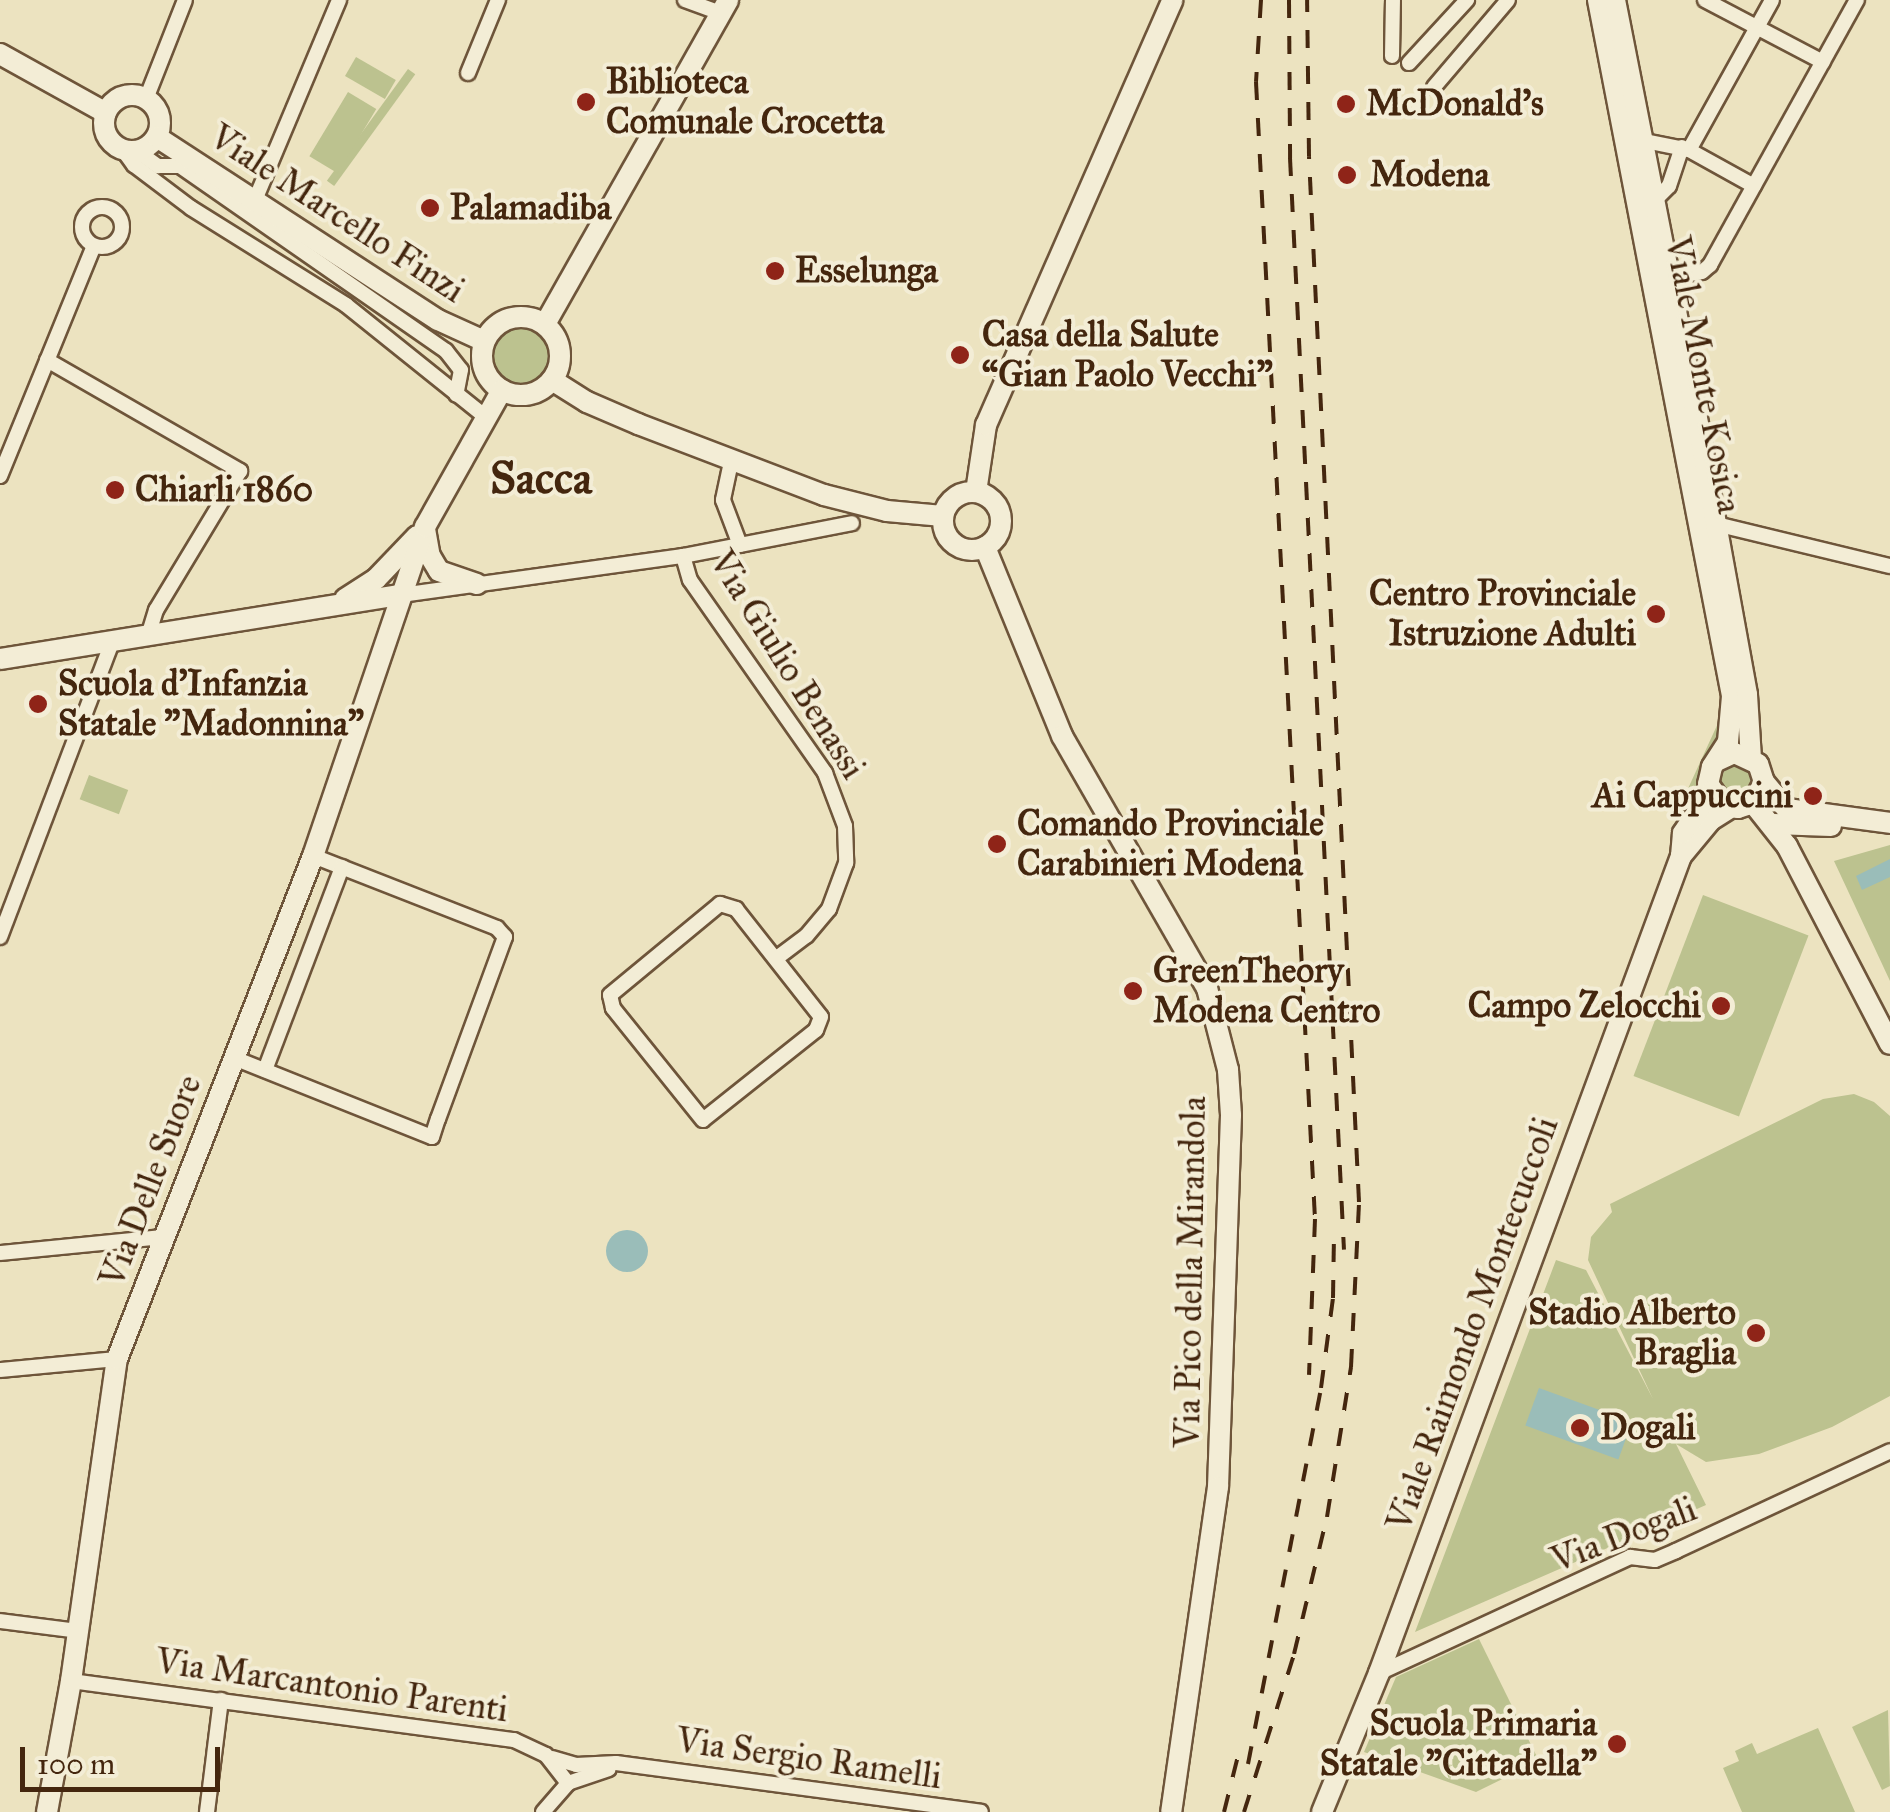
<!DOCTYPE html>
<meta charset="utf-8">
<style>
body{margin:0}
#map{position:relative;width:1890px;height:1812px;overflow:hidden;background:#ece3c0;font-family:"IM FELL Great Primer",serif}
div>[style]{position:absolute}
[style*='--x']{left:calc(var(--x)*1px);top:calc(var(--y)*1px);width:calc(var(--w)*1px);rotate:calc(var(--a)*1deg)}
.green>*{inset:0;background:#bcc28f;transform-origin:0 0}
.round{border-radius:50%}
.water>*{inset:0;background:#9abdb9;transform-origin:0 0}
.roads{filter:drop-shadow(2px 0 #6e553a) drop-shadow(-2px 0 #6e553a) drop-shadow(0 2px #6e553a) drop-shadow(0 -2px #6e553a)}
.street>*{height:14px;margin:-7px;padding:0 7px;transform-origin:7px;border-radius:7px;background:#f3edd6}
.street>.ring{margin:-7px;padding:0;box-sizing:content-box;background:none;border:14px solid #f3edd6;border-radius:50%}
.secondary>*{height:20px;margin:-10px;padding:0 10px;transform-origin:10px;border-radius:10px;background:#f3edd6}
.secondary>.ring{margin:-10px;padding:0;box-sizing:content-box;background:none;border:20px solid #f3edd6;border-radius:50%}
.rail>*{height:4px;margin-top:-2px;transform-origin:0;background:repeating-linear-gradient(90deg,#44260e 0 18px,transparent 0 36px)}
.dots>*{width:28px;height:28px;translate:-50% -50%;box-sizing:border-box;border:5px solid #f3edd6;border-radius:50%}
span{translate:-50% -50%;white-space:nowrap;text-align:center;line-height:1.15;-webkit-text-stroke:8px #f3edd6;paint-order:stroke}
.poi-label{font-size:35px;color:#44260e;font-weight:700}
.left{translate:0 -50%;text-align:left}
.right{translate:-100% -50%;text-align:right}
.street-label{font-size:35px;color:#44260e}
.district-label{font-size:45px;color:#44260e;font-weight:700}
.scale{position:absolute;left:20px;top:1747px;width:200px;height:45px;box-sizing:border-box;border:5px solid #44260e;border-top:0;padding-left:12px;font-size:30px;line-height:35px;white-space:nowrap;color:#44260e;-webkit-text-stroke:8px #f3edd6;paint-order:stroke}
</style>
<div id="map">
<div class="green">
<i style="left:356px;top:57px;width:46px;height:22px;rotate:30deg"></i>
<i style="left:408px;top:69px;width:9px;height:138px;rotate:36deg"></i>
<i style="left:348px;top:92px;width:33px;height:75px;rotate:31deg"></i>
<i class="round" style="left:492px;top:325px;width:62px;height:62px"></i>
<i style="clip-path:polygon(1720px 707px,1725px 713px,1720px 738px,1705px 756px,1697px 799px,1686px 793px,1719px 721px)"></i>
<i class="round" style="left:1721px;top:766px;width:30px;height:30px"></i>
<i style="left:89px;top:775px;width:42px;height:26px;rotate:21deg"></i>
<i style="clip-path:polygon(1890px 845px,1890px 981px,1834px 861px)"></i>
<i style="left:1703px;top:895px;width:113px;height:194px;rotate:21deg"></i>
<i style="clip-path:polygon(1854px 1094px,1874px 1102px,1890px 1116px,1890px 1396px,1832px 1427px,1759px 1454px,1706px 1462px,1676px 1444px,1706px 1505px,1415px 1632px,1556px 1260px,1586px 1270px,1653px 1399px,1588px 1260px,1591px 1237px,1612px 1212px,1610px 1204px,1823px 1099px)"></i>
<i style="clip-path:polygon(1479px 1639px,1539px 1761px,1476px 1792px,1364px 1752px,1396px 1677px)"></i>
<i style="clip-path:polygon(1888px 1710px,1890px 1786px,1882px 1790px,1852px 1727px)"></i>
<i style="clip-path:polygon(1818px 1728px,1855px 1812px,1742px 1812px,1723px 1768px,1739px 1761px,1735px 1751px,1752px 1743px,1757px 1754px)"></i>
</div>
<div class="water">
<i style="clip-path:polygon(1890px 859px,1890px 877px,1862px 890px,1856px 876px)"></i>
<i class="round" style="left:606px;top:1230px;width:42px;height:42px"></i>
<i style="left:1539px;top:1388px;width:99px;height:40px;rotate:20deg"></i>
</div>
<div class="roads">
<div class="street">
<i style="--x:685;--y:0;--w:37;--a:20"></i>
<i style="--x:1705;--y:0;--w:133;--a:27.7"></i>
<i style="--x:1392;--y:56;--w:56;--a:-89"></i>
<i style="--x:1409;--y:63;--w:86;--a:-47.4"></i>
<i style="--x:468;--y:73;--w:79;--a:-67.7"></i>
<i style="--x:1434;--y:87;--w:114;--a:-49.6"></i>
<i style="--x:146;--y:99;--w:106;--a:-68.5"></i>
<i style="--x:1635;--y:139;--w:55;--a:11.5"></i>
<i style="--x:1689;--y:150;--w:74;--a:29"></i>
<i style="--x:123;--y:150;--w:19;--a:54"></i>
<i style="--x:134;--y:165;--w:71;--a:37"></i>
<i style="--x:191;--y:208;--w:183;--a:32"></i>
<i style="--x:346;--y:305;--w:179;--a:38.7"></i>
<i style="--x:1689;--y:150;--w:171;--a:-61"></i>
<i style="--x:137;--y:151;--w:26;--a:36"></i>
<i style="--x:158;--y:166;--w:22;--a:0"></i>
<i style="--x:180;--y:166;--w:324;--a:34.8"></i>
<i style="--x:446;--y:351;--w:24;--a:52"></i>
<i style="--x:461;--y:370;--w:25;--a:101"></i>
<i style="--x:1656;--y:199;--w:18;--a:-45"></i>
<i style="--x:1669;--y:186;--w:41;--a:-71.6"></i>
<i style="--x:255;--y:200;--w:217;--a:-67.2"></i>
<i class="ring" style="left:82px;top:207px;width:26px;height:26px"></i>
<i style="--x:1670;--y:277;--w:32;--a:-9"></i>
<i style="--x:1702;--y:272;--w:11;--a:-41"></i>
<i style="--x:1710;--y:265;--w:303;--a:-61"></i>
<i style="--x:47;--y:360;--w:223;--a:29.9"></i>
<i style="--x:240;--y:471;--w:162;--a:121.1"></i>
<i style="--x:156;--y:610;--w:28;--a:107"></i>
<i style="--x:731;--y:462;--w:39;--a:102"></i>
<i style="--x:723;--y:500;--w:48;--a:69.3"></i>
<i style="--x:0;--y:476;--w:248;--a:-67.8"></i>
<i style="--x:1716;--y:524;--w:179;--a:13.6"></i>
<i style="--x:683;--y:556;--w:25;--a:74"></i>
<i style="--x:690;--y:580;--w:236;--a:55"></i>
<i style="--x:825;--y:773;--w:57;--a:69.3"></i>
<i style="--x:845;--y:826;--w:37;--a:88"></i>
<i style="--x:846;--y:863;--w:49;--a:110.3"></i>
<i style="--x:829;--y:909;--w:35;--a:130"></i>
<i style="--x:806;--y:936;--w:36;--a:143"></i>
<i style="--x:401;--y:595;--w:285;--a:-7.9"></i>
<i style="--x:683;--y:556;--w:172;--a:-11"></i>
<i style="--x:720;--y:904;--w:17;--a:17"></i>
<i style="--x:736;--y:909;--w:137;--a:51.8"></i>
<i style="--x:821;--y:1017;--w:14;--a:111"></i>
<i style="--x:816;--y:1030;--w:144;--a:141.5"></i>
<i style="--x:703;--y:1120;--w:144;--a:-128.8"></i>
<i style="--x:613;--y:1008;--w:13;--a:-103"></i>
<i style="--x:610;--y:995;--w:143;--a:-39.6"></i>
<i style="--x:0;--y:937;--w:316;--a:-69.2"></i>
<i style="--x:234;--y:1058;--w:213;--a:21.8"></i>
<i style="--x:432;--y:1137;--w:19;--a:-72"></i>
<i style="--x:438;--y:1119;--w:194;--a:-69.8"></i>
<i style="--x:505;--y:937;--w:12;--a:-132"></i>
<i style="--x:497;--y:928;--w:198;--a:-158.6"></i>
<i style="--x:265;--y:1070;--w:217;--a:-69.2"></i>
<i style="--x:0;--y:1253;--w:164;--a:-5.6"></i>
<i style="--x:0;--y:1370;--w:118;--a:-5.4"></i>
<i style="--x:0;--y:1621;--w:79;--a:7.3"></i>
<i style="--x:1379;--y:1673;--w:277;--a:-24.8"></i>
<i style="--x:1630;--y:1557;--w:25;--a:7"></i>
<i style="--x:1655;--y:1560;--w:23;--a:-23"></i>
<i style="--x:1676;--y:1551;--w:236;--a:-25"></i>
<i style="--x:71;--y:1681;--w:447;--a:7.6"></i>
<i style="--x:514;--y:1740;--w:35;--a:25"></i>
<i style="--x:546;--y:1755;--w:36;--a:52"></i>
<i style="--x:552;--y:1758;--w:25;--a:16"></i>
<i style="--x:576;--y:1765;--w:40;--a:-2.9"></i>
<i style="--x:616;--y:1763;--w:368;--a:7.6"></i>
<i style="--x:207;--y:1812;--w:113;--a:-82.9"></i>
<i style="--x:543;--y:1812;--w:38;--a:-49"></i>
<i style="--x:568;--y:1783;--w:43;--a:-18.9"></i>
</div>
<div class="secondary">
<i style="--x:1598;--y:0;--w:709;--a:79.1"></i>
<i style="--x:1732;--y:696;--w:46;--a:95"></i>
<i style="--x:1728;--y:742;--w:30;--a:123"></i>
<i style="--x:1712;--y:767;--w:17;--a:103"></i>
<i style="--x:1708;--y:784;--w:27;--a:54"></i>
<i style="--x:1724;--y:806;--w:14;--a:8"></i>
<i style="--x:1738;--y:808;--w:16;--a:-18"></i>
<i style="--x:1753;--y:803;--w:24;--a:-62"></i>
<i style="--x:1764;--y:782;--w:19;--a:-108"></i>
<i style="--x:1758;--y:764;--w:26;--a:-155"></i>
<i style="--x:1734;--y:753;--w:19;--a:155"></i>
<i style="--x:1615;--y:0;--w:438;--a:78.9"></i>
<i style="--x:1699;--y:430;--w:269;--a:79.7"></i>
<i style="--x:1747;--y:695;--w:63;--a:86.4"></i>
<i style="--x:0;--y:54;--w:121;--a:29.1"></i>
<i class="ring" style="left:104px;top:95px;width:36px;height:36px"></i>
<i style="--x:157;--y:137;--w:335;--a:33.1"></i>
<i style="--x:438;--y:320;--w:51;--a:24.5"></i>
<i class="ring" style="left:482px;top:317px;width:58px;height:58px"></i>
<i style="--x:545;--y:324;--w:372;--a:-60.5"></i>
<i style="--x:552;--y:380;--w:41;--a:32.2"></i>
<i style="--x:587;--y:402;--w:56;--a:23.3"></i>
<i style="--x:638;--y:424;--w:199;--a:20.9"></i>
<i style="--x:824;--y:495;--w:65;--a:14.3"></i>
<i style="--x:887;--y:511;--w:56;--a:5.1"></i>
<i style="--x:976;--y:492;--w:68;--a:-81.5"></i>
<i style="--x:986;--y:425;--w:464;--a:-66.3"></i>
<i class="ring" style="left:943px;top:492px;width:38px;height:38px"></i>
<i style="--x:425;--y:529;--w:27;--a:80"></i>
<i style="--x:430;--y:556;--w:17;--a:59"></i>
<i style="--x:439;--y:571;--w:40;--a:18.9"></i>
<i style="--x:985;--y:547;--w:204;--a:67.8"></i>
<i style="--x:1062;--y:736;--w:291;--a:60.1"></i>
<i style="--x:1207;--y:988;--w:85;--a:75.6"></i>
<i style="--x:1228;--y:1070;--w:45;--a:86.2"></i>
<i style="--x:1231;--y:1115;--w:372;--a:92"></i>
<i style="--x:1218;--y:1487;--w:328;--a:98.2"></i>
<i style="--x:345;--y:599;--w:37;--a:-33"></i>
<i style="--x:376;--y:579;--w:59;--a:-46.4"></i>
<i style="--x:0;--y:659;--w:406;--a:-9.1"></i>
<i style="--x:1764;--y:782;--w:35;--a:50"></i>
<i style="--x:1787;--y:809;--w:104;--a:7.7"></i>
<i style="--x:1753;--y:803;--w:55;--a:51.7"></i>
<i style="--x:1787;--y:846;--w:223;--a:62.5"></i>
<i style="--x:1774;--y:824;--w:57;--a:2"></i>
<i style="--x:1681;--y:856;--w:47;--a:-50.2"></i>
<i style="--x:1711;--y:820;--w:22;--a:-32"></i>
<i style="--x:47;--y:1812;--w:133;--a:-79.6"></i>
<i style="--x:71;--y:1681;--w:325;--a:-81.9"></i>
<i style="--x:117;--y:1359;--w:540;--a:-68.71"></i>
<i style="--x:313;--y:856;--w:348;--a:-71.2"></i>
<i style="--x:425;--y:527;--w:157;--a:-60.7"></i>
<i style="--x:1322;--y:1812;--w:150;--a:-67.7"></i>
<i style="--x:1379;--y:1673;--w:871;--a:-69.71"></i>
<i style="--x:1681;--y:856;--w:23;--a:-85"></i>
<i style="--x:1683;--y:833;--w:50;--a:-55.7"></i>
</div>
</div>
<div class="rail">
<i style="--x:1261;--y:0;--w:82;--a:93.5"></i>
<i style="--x:1256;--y:82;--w:1139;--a:87.03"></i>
<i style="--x:1315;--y:1219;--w:156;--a:92.2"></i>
<i style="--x:1289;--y:0;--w:158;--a:89.6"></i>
<i style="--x:1290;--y:158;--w:1093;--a:87.17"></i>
<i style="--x:1248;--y:1764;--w:383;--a:-79"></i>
<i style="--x:1321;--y:1388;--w:91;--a:-82.4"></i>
<i style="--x:1333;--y:1298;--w:67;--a:-89.1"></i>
<i style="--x:1224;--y:1812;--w:70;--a:-76"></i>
<i style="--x:1244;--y:1812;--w:166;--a:-72.4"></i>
<i style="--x:1294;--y:1654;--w:141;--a:-76.5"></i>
<i style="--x:1327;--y:1517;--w:152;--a:-80.9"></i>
<i style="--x:1351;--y:1367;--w:165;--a:-87.2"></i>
<i style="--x:1359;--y:1202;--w:1047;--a:-92.74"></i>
<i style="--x:1309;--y:156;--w:156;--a:-90.7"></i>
</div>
<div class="dots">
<i style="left:586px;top:102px;background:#8f2418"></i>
<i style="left:1346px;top:104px;background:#8f2418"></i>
<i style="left:1347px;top:175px;background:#8f2418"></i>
<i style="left:430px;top:208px;background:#8f2418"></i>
<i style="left:775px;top:271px;background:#8f2418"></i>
<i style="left:960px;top:355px;background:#8f2418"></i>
<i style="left:115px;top:490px;background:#8f2418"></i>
<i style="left:1656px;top:614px;background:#8f2418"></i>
<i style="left:38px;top:704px;background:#8f2418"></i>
<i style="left:1813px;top:796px;background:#8f2418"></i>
<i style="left:997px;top:844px;background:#8f2418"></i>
<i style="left:1133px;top:991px;background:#8f2418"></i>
<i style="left:1721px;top:1006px;background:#8f2418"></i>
<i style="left:1756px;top:1333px;background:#8f2418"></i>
<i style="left:1580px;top:1428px;background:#8f2418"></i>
<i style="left:1617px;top:1744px;background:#8f2418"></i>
</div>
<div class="poi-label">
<span class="left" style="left:606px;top:102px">Biblioteca<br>Comunale Crocetta</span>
<span class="left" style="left:1366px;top:104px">McDonald's</span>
<span class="left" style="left:1370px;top:175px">Modena</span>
<span class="left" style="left:450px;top:208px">Palamadiba</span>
<span class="left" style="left:795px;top:271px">Esselunga</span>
<span class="left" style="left:982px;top:355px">Casa della Salute<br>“Gian Paolo Vecchi”</span>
<span class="left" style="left:135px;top:490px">Chiarli 1860</span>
<span class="right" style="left:1636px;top:614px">Centro Provinciale<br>Istruzione Adulti</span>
<span class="left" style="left:58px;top:704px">Scuola d'Infanzia<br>Statale "Madonnina"</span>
<span class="right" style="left:1793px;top:796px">Ai Cappuccini</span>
<span class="left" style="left:1017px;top:844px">Comando Provinciale<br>Carabinieri Modena</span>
<span class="left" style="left:1153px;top:991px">GreenTheory<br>Modena Centro</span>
<span class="right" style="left:1701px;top:1006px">Campo Zelocchi</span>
<span class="right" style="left:1736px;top:1333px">Stadio Alberto<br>Braglia</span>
<span class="left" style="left:1600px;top:1428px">Dogali</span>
<span class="right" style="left:1597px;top:1744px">Scuola Primaria<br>Statale "Cittadella"</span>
</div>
<div class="street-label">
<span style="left:337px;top:214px;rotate:33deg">Viale Marcello Finzi</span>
<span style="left:1703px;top:375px;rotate:79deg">Viale Monte Kosica</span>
<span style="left:787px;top:665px;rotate:58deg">Via Giulio Benassi</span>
<span style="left:151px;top:1181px;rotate:-69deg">Via Delle Suore</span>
<span style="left:1191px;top:1272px;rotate:-89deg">Via Pico della Mirandola</span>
<span style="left:1473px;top:1324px;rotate:-70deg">Viale Raimondo Montecuccoli</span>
<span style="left:1624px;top:1535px;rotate:-21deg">Via Dogali</span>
<span style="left:332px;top:1686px;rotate:8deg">Via Marcantonio Parenti</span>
<span style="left:809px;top:1759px;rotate:8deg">Via Sergio Ramelli</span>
</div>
<div class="district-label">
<span style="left:541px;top:478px">Sacca</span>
</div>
<div class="scale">100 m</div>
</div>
